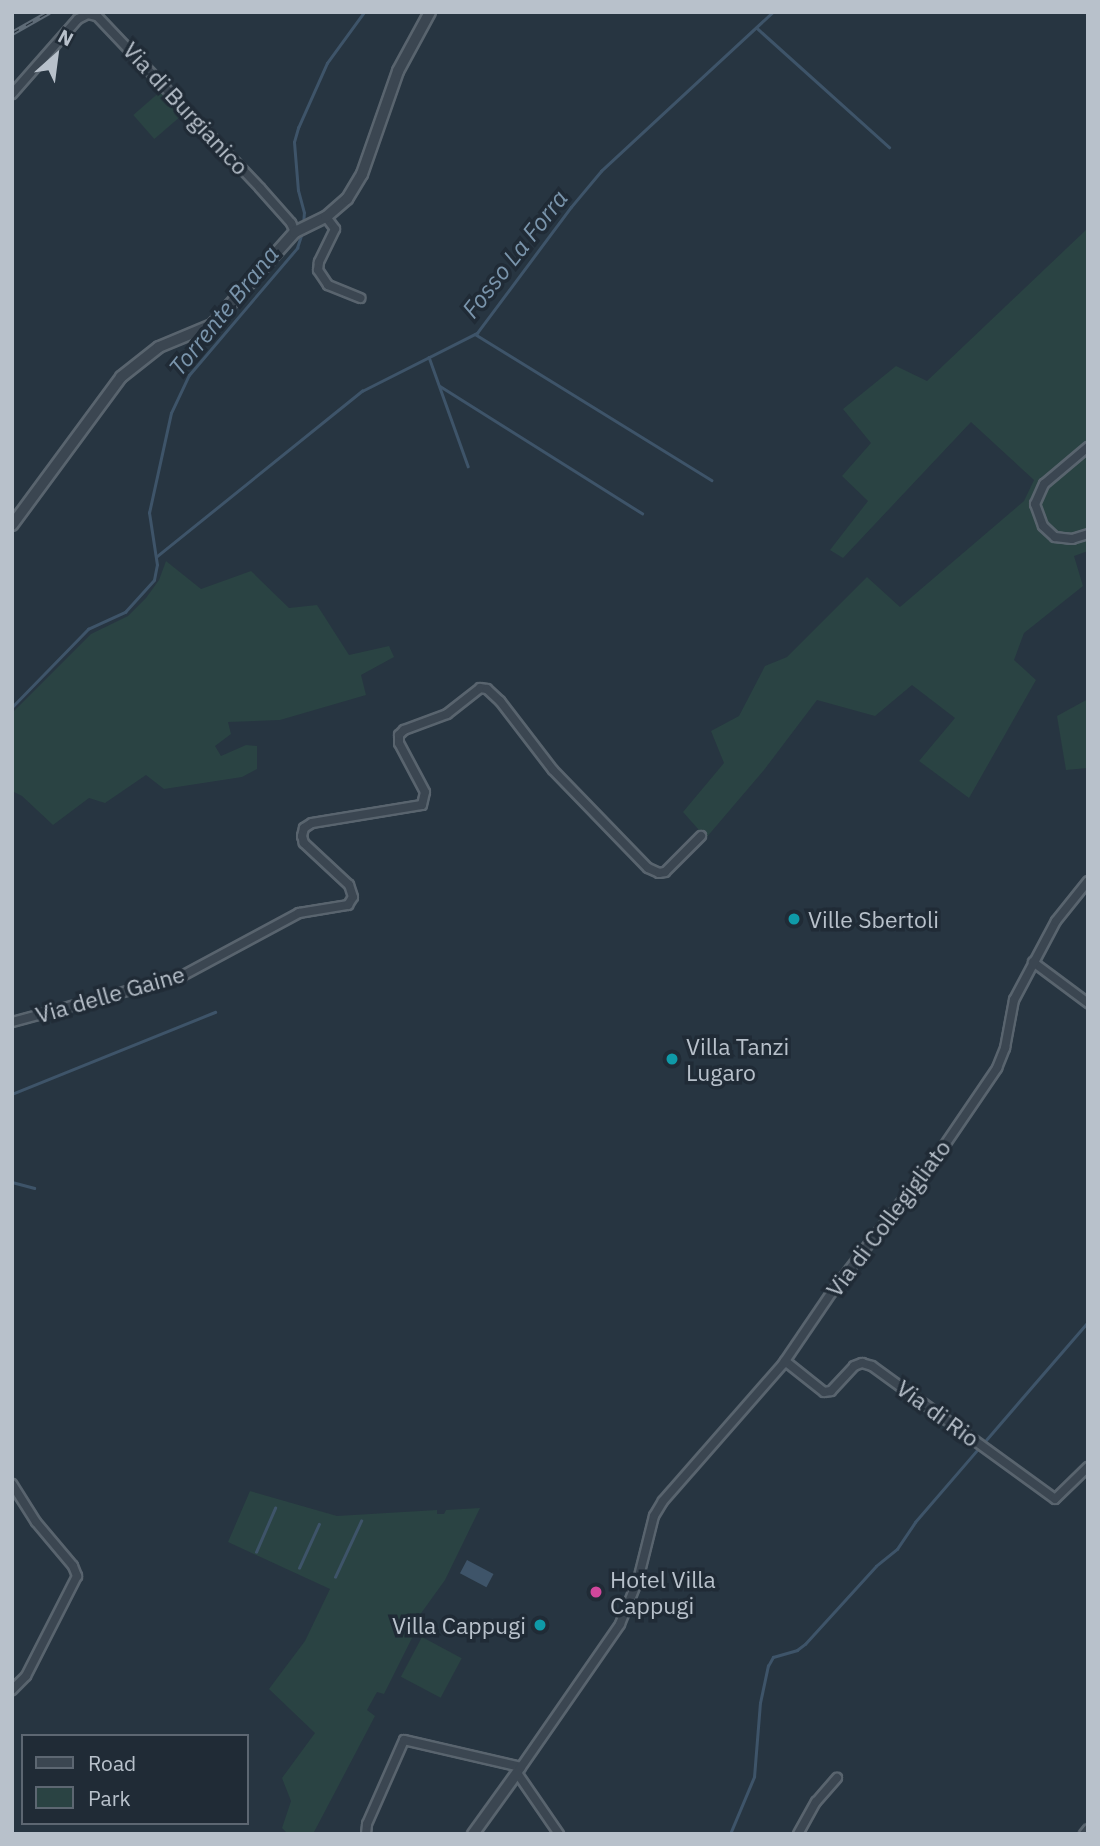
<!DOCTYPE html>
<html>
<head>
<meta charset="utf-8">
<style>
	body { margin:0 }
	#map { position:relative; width:1100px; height:1846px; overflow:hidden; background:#273541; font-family:"IBM Plex Sans",sans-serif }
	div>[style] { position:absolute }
	.green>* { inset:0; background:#2a4343; transform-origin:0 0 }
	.water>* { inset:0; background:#3e5469; transform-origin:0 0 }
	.stream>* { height:2.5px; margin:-1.25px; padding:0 1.25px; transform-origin:1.25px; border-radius:1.25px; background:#3e5469 }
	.roads { filter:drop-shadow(2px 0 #59646e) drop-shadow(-2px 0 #59646e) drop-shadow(0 2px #59646e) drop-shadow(0 -2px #59646e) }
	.minor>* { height:8px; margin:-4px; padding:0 4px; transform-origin:4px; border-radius:4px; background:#3b4651 }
	.tertiary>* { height:10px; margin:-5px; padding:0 5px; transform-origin:5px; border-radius:5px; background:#3b4651 }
	.rail>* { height:5px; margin-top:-2.5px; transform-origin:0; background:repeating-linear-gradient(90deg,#202b36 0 8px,#5e6b77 0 16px); box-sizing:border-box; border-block:2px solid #5e6b77 }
	.dots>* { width:19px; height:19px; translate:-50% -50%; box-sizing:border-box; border:4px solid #202b36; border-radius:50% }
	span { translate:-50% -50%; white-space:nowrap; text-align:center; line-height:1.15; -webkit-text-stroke:7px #202b36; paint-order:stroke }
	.street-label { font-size:23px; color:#b8c1cb }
	.poi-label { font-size:23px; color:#b8c1cb }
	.left { translate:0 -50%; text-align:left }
	.right { translate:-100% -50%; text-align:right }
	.water-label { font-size:24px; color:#7a95ac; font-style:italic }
	.frame { position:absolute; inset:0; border:14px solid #b8c1cb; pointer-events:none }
	.legend { position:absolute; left:21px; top:1734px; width:228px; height:91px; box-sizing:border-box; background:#202b36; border:2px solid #5d6772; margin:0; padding:9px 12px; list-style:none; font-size:21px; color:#b8c1cb }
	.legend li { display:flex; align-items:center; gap:14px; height:35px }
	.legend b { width:35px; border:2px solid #5d6772 }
	.north { position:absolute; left:21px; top:21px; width:70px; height:70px; -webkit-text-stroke:5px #202b36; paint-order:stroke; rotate:28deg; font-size:19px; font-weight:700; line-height:28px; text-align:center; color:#b8c1cb }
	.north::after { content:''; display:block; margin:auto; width:24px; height:32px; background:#b8c1cb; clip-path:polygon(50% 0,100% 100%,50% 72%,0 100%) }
</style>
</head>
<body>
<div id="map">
	<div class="green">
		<div style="left:162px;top:90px;width:32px;height:38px;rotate:49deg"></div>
		<div style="clip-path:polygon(1088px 228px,1088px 551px,1074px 556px,1083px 586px,1024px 633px,1014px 660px,1036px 680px,969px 798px,919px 761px,955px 718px,912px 685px,875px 716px,817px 700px,764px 770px,706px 838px,683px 812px,724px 763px,711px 731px,739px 716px,765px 666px,787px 657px,867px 577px,900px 607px,1024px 501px,1034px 480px,971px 422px,843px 558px,830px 550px,868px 501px,842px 476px,871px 443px,843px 409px,896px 366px,927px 381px)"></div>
		<div style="clip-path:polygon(166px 561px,201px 589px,251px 571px,289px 608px,317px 605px,349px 655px,389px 646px,394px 657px,361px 675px,366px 695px,280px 720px,228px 722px,231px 734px,215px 746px,221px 756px,246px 745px,257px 746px,257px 769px,242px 777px,164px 789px,146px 775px,105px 803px,89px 798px,53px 825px,22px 796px,12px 791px,12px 713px,91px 634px,128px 616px,146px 598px,159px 580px)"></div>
		<div style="clip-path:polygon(1088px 699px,1088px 768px,1066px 770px,1057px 716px)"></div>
		<div style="clip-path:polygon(250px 1491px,337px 1516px,437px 1510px,437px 1514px,444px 1514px,446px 1510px,480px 1508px,445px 1580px,409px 1630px,413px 1636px,384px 1694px,377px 1692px,367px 1710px,375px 1716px,313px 1834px,288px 1834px,282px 1828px,291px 1801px,282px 1778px,315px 1733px,269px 1689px,305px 1641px,330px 1589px,228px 1542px)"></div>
		<div style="left:422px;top:1637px;width:45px;height:45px;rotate:28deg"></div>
	</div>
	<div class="water">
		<div style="left:467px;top:1560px;width:30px;height:15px;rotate:28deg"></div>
	</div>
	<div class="stream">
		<div style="left:757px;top:28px;width:178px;rotate:42deg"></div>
		<div style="left:303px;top:226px;width:13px;rotate:-86deg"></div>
		<div style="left:304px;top:213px;width:23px;rotate:-105deg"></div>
		<div style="left:298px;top:191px;width:49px;rotate:-94.7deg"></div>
		<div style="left:294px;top:142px;width:15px;rotate:-74deg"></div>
		<div style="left:298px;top:128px;width:71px;rotate:-66deg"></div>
		<div style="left:327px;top:63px;width:63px;rotate:-54deg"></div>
		<div style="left:475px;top:334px;width:278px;rotate:31.7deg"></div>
		<div style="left:429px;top:357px;width:116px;rotate:70.3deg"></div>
		<div style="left:440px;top:386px;width:239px;rotate:32.2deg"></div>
		<div style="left:156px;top:557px;width:265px;rotate:-38.9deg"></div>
		<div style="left:362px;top:391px;width:129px;rotate:-26.8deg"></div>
		<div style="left:477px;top:333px;width:157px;rotate:-53.3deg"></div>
		<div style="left:571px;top:207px;width:47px;rotate:-50.2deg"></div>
		<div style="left:601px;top:171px;width:234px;rotate:-42.8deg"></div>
		<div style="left:12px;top:707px;width:109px;rotate:-45.7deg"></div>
		<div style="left:88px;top:629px;width:41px;rotate:-24.7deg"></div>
		<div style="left:125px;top:612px;width:43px;rotate:-47.8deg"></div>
		<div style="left:154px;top:580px;width:15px;rotate:-79deg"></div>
		<div style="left:157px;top:565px;width:53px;rotate:-98.7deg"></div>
		<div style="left:149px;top:513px;width:102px;rotate:-77.6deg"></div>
		<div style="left:171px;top:413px;width:42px;rotate:-64.7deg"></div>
		<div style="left:189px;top:375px;width:167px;rotate:-49.6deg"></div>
		<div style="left:297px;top:248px;width:16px;rotate:-72deg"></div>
		<div style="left:12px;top:1094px;width:219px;rotate:-22deg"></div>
		<div style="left:12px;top:1182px;width:23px;rotate:15deg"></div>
		<div style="left:986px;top:1440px;width:156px;rotate:-49.2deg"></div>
		<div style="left:256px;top:1552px;width:48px;rotate:-66.6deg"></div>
		<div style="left:299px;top:1568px;width:48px;rotate:-65.6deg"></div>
		<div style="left:335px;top:1577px;width:62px;rotate:-65.1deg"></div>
		<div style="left:730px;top:1834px;width:62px;rotate:-67.2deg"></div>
		<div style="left:754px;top:1777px;width:74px;rotate:-85.4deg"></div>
		<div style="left:760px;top:1703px;width:38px;rotate:-78deg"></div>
		<div style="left:768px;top:1666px;width:10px;rotate:-61deg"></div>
		<div style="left:773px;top:1657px;width:25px;rotate:-16deg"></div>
		<div style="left:797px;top:1650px;width:10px;rotate:-37deg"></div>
		<div style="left:805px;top:1644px;width:105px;rotate:-47.7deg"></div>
		<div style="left:876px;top:1566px;width:27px;rotate:-39deg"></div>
		<div style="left:897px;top:1549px;width:32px;rotate:-56deg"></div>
		<div style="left:915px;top:1522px;width:96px;rotate:-49.2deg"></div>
	</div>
	<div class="roads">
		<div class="minor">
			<div style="left:12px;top:94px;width:100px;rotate:-48.7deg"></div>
			<div style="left:78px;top:19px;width:11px;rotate:-27deg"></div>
			<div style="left:88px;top:14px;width:9px;rotate:13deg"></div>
			<div style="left:97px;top:16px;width:237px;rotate:46.5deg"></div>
			<div style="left:260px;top:188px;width:47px;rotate:48.5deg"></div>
			<div style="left:291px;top:223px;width:10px;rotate:66deg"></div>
			<div style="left:326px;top:217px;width:15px;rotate:53deg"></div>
			<div style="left:335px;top:229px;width:37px;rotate:116deg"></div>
			<div style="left:319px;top:262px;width:8px;rotate:97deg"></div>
			<div style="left:318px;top:270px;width:18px;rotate:56deg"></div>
			<div style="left:328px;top:285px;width:35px;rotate:22deg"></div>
			<div style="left:1088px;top:447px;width:57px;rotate:139.9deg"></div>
			<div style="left:1044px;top:484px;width:22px;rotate:114deg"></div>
			<div style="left:1035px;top:504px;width:23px;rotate:70deg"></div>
			<div style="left:1043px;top:526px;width:16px;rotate:43deg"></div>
			<div style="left:1055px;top:537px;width:17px;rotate:7deg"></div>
			<div style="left:1072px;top:539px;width:17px;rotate:-17deg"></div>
			<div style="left:1033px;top:962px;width:69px;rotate:36.7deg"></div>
			<div style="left:12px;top:1022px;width:176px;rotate:-15.1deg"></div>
			<div style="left:182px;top:976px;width:133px;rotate:-28.3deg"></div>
			<div style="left:299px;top:913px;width:50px;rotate:-9.3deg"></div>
			<div style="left:348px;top:905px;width:9px;rotate:-58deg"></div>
			<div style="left:353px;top:897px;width:13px;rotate:-108deg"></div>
			<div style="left:349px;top:885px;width:62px;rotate:-137deg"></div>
			<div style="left:304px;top:843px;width:7px;rotate:-106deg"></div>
			<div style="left:302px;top:836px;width:8px;rotate:-76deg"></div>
			<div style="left:304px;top:828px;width:9px;rotate:-32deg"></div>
			<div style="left:312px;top:823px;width:111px;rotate:-9.3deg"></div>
			<div style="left:422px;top:805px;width:13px;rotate:-77deg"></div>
			<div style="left:425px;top:792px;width:55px;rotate:-118deg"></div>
			<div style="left:399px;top:743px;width:8px;rotate:-90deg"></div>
			<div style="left:399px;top:735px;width:7px;rotate:-45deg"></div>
			<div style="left:404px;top:730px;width:46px;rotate:-20.4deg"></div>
			<div style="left:447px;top:714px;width:42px;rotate:-38.2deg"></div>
			<div style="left:480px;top:688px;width:7px;rotate:8deg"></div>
			<div style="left:487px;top:689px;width:18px;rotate:43deg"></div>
			<div style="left:500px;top:701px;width:87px;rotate:52.5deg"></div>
			<div style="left:553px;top:770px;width:136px;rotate:45.9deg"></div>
			<div style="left:648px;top:868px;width:12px;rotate:24deg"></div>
			<div style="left:659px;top:873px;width:6px;rotate:-9deg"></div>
			<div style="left:665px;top:872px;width:51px;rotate:-45deg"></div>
			<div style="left:785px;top:1361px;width:50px;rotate:38.5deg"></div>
			<div style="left:824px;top:1392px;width:7px;rotate:-8deg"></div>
			<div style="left:831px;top:1391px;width:34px;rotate:-47deg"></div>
			<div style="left:854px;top:1366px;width:9px;rotate:-21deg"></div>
			<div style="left:862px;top:1363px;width:10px;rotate:17deg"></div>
			<div style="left:872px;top:1366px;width:226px;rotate:36deg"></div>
			<div style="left:1055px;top:1499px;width:46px;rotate:-44.1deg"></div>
			<div style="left:12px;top:1484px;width:45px;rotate:57.7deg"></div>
			<div style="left:36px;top:1522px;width:57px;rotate:49.9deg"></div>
			<div style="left:73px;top:1566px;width:11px;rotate:68deg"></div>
			<div style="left:77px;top:1576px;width:112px;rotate:117deg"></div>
			<div style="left:26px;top:1676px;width:20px;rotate:135deg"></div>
			<div style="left:366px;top:1834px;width:10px;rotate:-84deg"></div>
			<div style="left:367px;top:1824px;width:92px;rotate:-66.2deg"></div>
			<div style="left:404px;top:1740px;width:120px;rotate:13deg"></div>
			<div style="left:559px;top:1834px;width:74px;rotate:-124.5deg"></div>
			<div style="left:517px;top:1773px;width:181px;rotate:-55.3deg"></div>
			<div style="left:620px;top:1624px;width:48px;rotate:-67.8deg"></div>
			<div style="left:638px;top:1580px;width:66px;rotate:-76deg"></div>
			<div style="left:654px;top:1516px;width:17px;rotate:-59deg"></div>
			<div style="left:663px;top:1501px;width:182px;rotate:-48.8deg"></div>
			<div style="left:783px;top:1364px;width:87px;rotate:-55.8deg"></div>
			<div style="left:832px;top:1292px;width:177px;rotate:-52.4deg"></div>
			<div style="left:940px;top:1152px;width:102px;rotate:-55.8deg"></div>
			<div style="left:997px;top:1068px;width:22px;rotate:-68deg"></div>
			<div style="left:1005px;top:1048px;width:49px;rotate:-79.4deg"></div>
			<div style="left:1014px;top:1000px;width:89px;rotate:-62deg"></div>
			<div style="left:1056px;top:921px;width:51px;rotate:-51.3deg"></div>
			<div style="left:798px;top:1834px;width:37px;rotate:-61deg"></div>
			<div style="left:816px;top:1802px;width:32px;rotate:-49deg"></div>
			<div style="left:1084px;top:1834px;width:6px;rotate:-51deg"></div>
		</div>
		<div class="tertiary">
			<div style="left:12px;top:525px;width:184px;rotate:-53.6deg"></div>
			<div style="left:121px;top:377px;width:48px;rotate:-38.3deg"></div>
			<div style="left:159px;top:347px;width:57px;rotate:-22.5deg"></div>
			<div style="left:212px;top:325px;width:125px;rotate:-48.3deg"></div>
			<div style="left:295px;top:232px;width:34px;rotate:-26deg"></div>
			<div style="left:326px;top:217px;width:28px;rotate:-41deg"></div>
			<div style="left:347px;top:199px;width:29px;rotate:-59deg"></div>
			<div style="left:362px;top:174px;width:109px;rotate:-70.7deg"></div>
			<div style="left:398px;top:71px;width:67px;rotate:-61.5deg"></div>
			<div style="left:473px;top:1834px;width:75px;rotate:-54.2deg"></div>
		</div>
	</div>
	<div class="rail">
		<div style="left:12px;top:33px;width:43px;rotate:-29.6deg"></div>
	</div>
	<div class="dots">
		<div style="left:794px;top:919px;background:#0f9aa8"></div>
		<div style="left:672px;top:1059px;background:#0f9aa8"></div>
		<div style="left:596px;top:1592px;background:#d1479c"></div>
		<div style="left:540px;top:1625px;background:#0f9aa8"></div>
	</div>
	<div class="street-label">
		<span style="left:186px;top:108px;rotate:47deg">Via di Burgianico</span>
		<span style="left:110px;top:994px;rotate:-16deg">Via delle Gaine</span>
		<span style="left:888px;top:1218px;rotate:-53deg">Via di Collegigliato</span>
		<span style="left:938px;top:1413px;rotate:36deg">Via di Rio</span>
	</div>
	<div class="poi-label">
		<span class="left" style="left:808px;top:919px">Ville Sbertoli</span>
		<span class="left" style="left:686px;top:1059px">Villa Tanzi<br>Lugaro</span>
		<span class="left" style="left:610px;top:1592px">Hotel Villa<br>Cappugi</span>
		<span class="right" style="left:526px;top:1625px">Villa Cappugi</span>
	</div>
	<div class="water-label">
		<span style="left:515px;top:254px;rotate:-52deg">Fosso La Forra</span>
		<span style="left:224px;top:311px;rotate:-51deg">Torrente Brana</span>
	</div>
	<div class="frame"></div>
	<ul class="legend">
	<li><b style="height:9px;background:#3b4651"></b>Road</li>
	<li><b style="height:19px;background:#2a4343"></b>Park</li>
	</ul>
	<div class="north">N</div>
</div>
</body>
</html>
